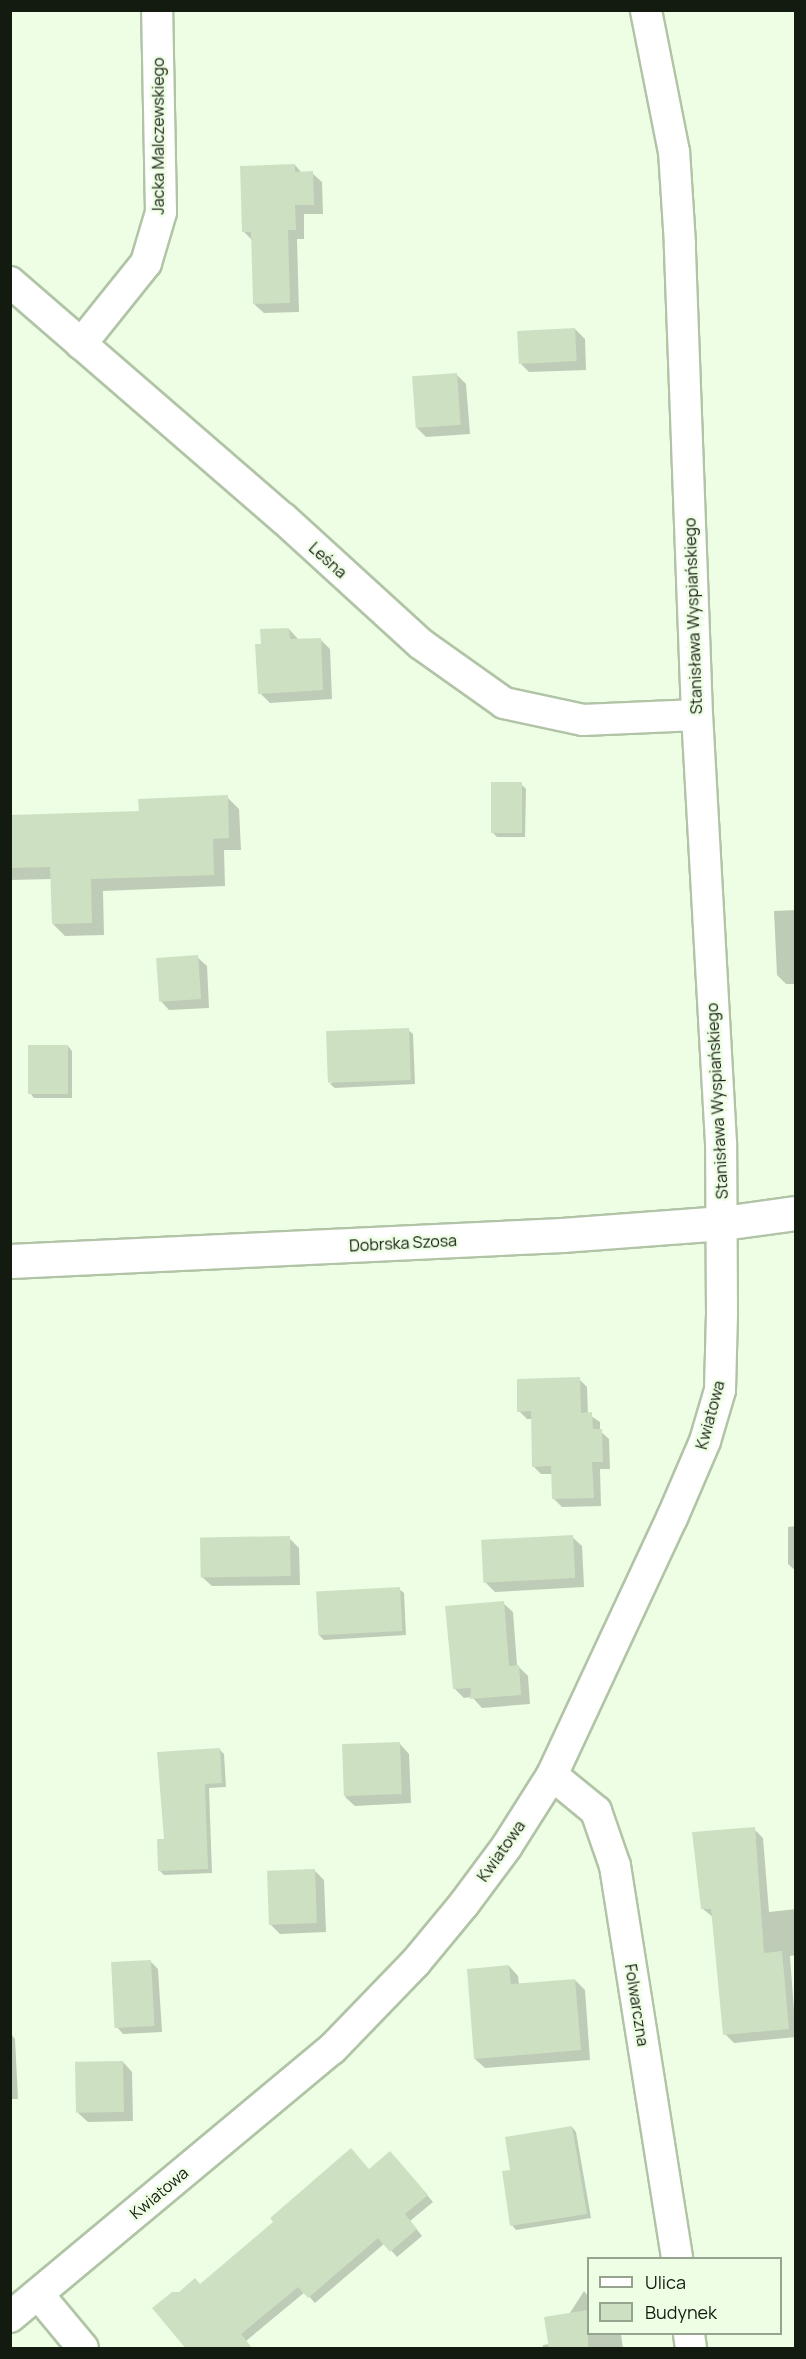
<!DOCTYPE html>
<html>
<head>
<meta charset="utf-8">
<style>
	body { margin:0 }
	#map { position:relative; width:806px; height:2359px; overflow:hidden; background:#eefee5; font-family:Manrope,sans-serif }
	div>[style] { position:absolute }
	.shadow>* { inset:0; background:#0003 }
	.building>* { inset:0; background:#cde1c2; transform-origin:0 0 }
	.roads { filter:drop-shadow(2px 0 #b1c4a6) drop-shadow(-2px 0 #b1c4a6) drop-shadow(0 2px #b1c4a6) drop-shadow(0 -2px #b1c4a6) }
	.minor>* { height:30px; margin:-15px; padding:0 15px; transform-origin:15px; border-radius:15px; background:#fff }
	.primary>* { height:33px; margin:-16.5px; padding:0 16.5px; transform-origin:16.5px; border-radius:16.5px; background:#fff }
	span { translate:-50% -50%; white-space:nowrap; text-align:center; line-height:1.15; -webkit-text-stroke:5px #eefee5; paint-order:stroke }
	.street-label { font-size:16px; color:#131a0f }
	.frame { position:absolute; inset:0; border:12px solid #131a0f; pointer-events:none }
	.legend { position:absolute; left:587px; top:2257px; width:195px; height:78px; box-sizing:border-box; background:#eefee5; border:2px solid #96a38f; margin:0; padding:8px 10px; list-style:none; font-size:18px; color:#131a0f }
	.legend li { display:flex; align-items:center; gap:12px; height:30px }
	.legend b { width:30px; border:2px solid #96a38f }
</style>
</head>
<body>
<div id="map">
	<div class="shadow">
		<div style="clip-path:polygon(295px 165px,302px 173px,312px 173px,322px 182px,323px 214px,304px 214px,304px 239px,297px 239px,299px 312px,264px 313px,254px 304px,253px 241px,243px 231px)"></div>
		<div style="clip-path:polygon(794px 289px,796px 289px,796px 328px)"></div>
		<div style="clip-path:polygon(575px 329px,585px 339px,586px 370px,529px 372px,520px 363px)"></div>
		<div style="clip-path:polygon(457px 375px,466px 384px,470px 434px,426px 437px,416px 427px)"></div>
		<div style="clip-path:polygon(289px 629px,298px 639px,320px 639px,330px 649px,332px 699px,270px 703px,260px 693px,263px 645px)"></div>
		<div style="clip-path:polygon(521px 784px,526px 789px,525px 837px,497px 837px,492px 832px)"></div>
		<div style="clip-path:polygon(227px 797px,239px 809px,241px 850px,224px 850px,225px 886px,103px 891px,104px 935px,65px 936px,53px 924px,52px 879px,10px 880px,10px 816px,140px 813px)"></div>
		<div style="clip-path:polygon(796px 910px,796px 984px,786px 984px,777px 975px,774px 911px)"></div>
		<div style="clip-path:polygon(197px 957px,207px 966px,209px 1008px,169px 1010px,160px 1000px)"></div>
		<div style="clip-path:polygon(408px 1030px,413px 1034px,415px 1084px,335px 1088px,330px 1084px)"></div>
		<div style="clip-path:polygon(68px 1046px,72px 1051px,72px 1098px,34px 1098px,30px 1093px)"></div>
		<div style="clip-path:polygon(579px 1379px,587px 1387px,588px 1414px,600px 1422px,600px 1431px,609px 1439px,610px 1469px,600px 1469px,601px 1506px,562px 1507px,554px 1499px,553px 1474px,541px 1474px,533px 1466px,533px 1419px,527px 1419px,519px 1411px)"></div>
		<div style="clip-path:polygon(796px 1526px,796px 1571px,788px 1564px,788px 1527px)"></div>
		<div style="clip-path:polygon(572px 1537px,582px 1546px,584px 1587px,495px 1592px,485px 1582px)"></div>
		<div style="clip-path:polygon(289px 1538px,299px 1548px,300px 1585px,212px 1586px,202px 1577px)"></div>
		<div style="clip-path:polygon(399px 1589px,404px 1593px,406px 1635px,324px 1640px,319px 1635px)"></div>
		<div style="clip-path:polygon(503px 1603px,513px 1612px,517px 1665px,528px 1676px,530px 1704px,482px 1708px,472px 1697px,464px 1698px,454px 1688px)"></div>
		<div style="clip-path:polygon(400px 1744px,409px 1754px,411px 1803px,355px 1806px,345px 1797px)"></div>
		<div style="clip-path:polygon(220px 1750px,224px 1754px,226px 1787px,209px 1788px,212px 1873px,164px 1875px,159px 1870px,166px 1840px)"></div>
		<div style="clip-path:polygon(754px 1829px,763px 1838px,769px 1912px,796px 1909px,796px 1955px,790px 1956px,796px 2037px,734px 2043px,725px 2034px,714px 1918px,703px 1909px)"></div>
		<div style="clip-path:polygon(314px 1870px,324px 1880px,326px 1932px,280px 1934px,270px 1924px)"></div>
		<div style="clip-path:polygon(151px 1962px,158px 1969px,162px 2032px,123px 2034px,116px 2026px)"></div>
		<div style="clip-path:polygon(509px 1966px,518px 1976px,519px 1985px,575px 1980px,585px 1990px,590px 2060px,485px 2068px,475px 2059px)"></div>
		<div style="clip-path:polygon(11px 2034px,15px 2039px,18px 2099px,10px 2099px)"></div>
		<div style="clip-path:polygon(123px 2062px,132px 2072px,133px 2121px,88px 2122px,78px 2113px)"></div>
		<div style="clip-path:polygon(572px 2127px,576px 2132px,591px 2218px,516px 2230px,512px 2225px,512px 2171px)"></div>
		<div style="clip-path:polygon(396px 2159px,433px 2202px,410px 2221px,422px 2236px,397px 2257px,385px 2243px,315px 2303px,305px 2292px,246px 2341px,180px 2294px,201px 2286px,369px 2171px)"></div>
		<div style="clip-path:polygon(584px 2291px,588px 2296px,588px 2334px,621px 2334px,623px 2348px,543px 2348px,543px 2345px,550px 2344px)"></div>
	</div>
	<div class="building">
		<div style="clip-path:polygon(295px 164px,295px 172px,313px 171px,314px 205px,295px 205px,296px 230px,288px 230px,290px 303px,253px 304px,251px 232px,242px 232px,240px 166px)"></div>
		<div style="left:575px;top:328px;width:33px;height:58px;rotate:87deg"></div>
		<div style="left:457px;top:373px;width:52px;height:45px;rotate:86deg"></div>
		<div style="clip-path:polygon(289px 628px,290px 639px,321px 638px,323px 690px,258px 694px,255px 644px,261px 644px,260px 629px)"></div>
		<div style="left:491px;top:782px;width:31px;height:51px"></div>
		<div style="clip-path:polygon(228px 795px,229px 838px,213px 839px,214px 875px,91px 879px,92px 923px,52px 924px,50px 867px,10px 868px,10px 815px,139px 811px,138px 799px)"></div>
		<div style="left:198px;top:955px;width:44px;height:42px;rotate:86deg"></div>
		<div style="left:409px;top:1028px;width:52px;height:83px;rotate:88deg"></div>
		<div style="left:28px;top:1045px;width:40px;height:49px"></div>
		<div style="clip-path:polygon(580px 1377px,581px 1413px,592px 1412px,593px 1429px,602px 1429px,603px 1462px,592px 1462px,594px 1498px,552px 1499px,551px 1466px,532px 1467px,531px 1411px,517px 1412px,517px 1379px)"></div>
		<div style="left:573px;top:1535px;width:43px;height:92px;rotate:87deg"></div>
		<div style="left:290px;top:1536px;width:40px;height:90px;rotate:89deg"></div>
		<div style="left:400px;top:1587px;width:44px;height:84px;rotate:87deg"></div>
		<div style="clip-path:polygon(504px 1601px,509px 1666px,519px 1665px,521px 1695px,470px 1699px,471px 1688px,453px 1689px,445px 1606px)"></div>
		<div style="left:400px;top:1742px;width:52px;height:58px;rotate:88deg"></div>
		<div style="clip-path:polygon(220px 1748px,222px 1783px,205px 1784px,208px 1869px,158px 1871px,157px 1839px,164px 1839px,157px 1752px)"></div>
		<div style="clip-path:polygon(755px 1827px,764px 1953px,782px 1951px,789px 2029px,723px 2035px,711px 1909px,701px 1909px,692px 1832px)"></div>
		<div style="left:315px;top:1869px;width:54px;height:48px;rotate:88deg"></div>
		<div style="left:151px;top:1960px;width:66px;height:40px;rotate:87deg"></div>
		<div style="clip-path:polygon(509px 1965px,511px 1984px,575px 1979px,581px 2050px,474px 2059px,467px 1969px)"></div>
		<div style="left:123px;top:2061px;width:51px;height:48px;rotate:89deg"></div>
		<div style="clip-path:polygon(572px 2126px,587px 2214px,510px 2226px,502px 2171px,510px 2170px,505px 2137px)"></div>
		<div style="clip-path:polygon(351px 2148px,369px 2169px,390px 2151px,428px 2195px,405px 2214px,417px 2229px,390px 2252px,378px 2238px,308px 2298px,298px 2287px,241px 2334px,253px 2349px,186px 2349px,152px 2308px,172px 2292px,179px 2292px,195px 2278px,200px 2284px,273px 2222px,270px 2218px)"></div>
		<div style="clip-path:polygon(588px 2310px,588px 2349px,549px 2349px,544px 2317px)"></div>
	</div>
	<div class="roads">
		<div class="minor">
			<div style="left:10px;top:282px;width:362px;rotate:40.9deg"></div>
			<div style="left:284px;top:519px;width:185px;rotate:42.4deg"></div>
			<div style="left:421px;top:644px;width:102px;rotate:35.4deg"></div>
			<div style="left:504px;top:703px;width:81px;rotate:12.1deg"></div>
			<div style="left:583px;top:720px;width:114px;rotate:-2.5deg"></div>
			<div style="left:81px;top:344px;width:104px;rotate:-51.3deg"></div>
			<div style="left:146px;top:263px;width:53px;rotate:-73.6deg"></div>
			<div style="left:161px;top:212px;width:202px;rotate:-91.1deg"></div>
			<div style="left:552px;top:1775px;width:57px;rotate:39.3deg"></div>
			<div style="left:596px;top:1811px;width:58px;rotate:70.9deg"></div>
			<div style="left:615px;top:1866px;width:397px;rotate:81deg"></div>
			<div style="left:38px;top:2294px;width:70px;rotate:50.2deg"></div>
			<div style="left:10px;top:2317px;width:419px;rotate:-39.8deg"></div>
			<div style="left:332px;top:2049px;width:121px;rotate:-46deg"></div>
			<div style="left:416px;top:1962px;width:75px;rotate:-50.4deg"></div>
			<div style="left:464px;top:1904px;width:72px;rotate:-53.4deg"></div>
			<div style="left:507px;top:1846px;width:84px;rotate:-57.6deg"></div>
			<div style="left:552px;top:1775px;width:284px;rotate:-65deg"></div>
			<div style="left:672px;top:1518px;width:84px;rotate:-66.8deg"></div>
			<div style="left:705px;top:1441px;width:53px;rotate:-73.6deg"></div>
			<div style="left:720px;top:1390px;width:76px;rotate:-88.5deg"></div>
			<div style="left:722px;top:1314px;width:171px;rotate:-90.3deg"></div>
			<div style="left:721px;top:1143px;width:429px;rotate:-93.2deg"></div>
			<div style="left:697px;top:715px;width:471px;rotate:-92.1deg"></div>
			<div style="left:680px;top:244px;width:92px;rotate:-93.7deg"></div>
			<div style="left:674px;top:152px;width:145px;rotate:-101.2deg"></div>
			<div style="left:689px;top:2334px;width:14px;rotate:82deg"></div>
		</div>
		<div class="primary">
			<div style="left:10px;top:1261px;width:553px;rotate:-2.7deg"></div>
			<div style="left:562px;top:1235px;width:161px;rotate:-4.3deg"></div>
			<div style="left:723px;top:1223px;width:74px;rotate:-7.8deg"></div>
		</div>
	</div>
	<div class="street-label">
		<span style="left:158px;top:136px;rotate:-90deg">Jacka Malczewskiego</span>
		<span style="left:328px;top:560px;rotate:42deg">Leśna</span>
		<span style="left:693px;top:616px;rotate:-92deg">Stanisława Wyspiańskiego</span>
		<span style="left:717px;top:1101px;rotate:-93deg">Stanisława Wyspiańskiego</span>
		<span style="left:403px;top:1243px;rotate:-3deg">Dobrska Szosa</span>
		<span style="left:710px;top:1415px;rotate:-75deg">Kwiatowa</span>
		<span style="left:501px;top:1851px;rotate:-55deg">Kwiatowa</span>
		<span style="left:637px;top:2005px;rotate:81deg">Folwarczna</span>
		<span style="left:159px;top:2193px;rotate:-40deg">Kwiatowa</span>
	</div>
	<div class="frame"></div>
	<ul class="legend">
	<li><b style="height:8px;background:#fff"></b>Ulica</li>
	<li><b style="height:16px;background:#cde1c2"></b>Budynek</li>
	</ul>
</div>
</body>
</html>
